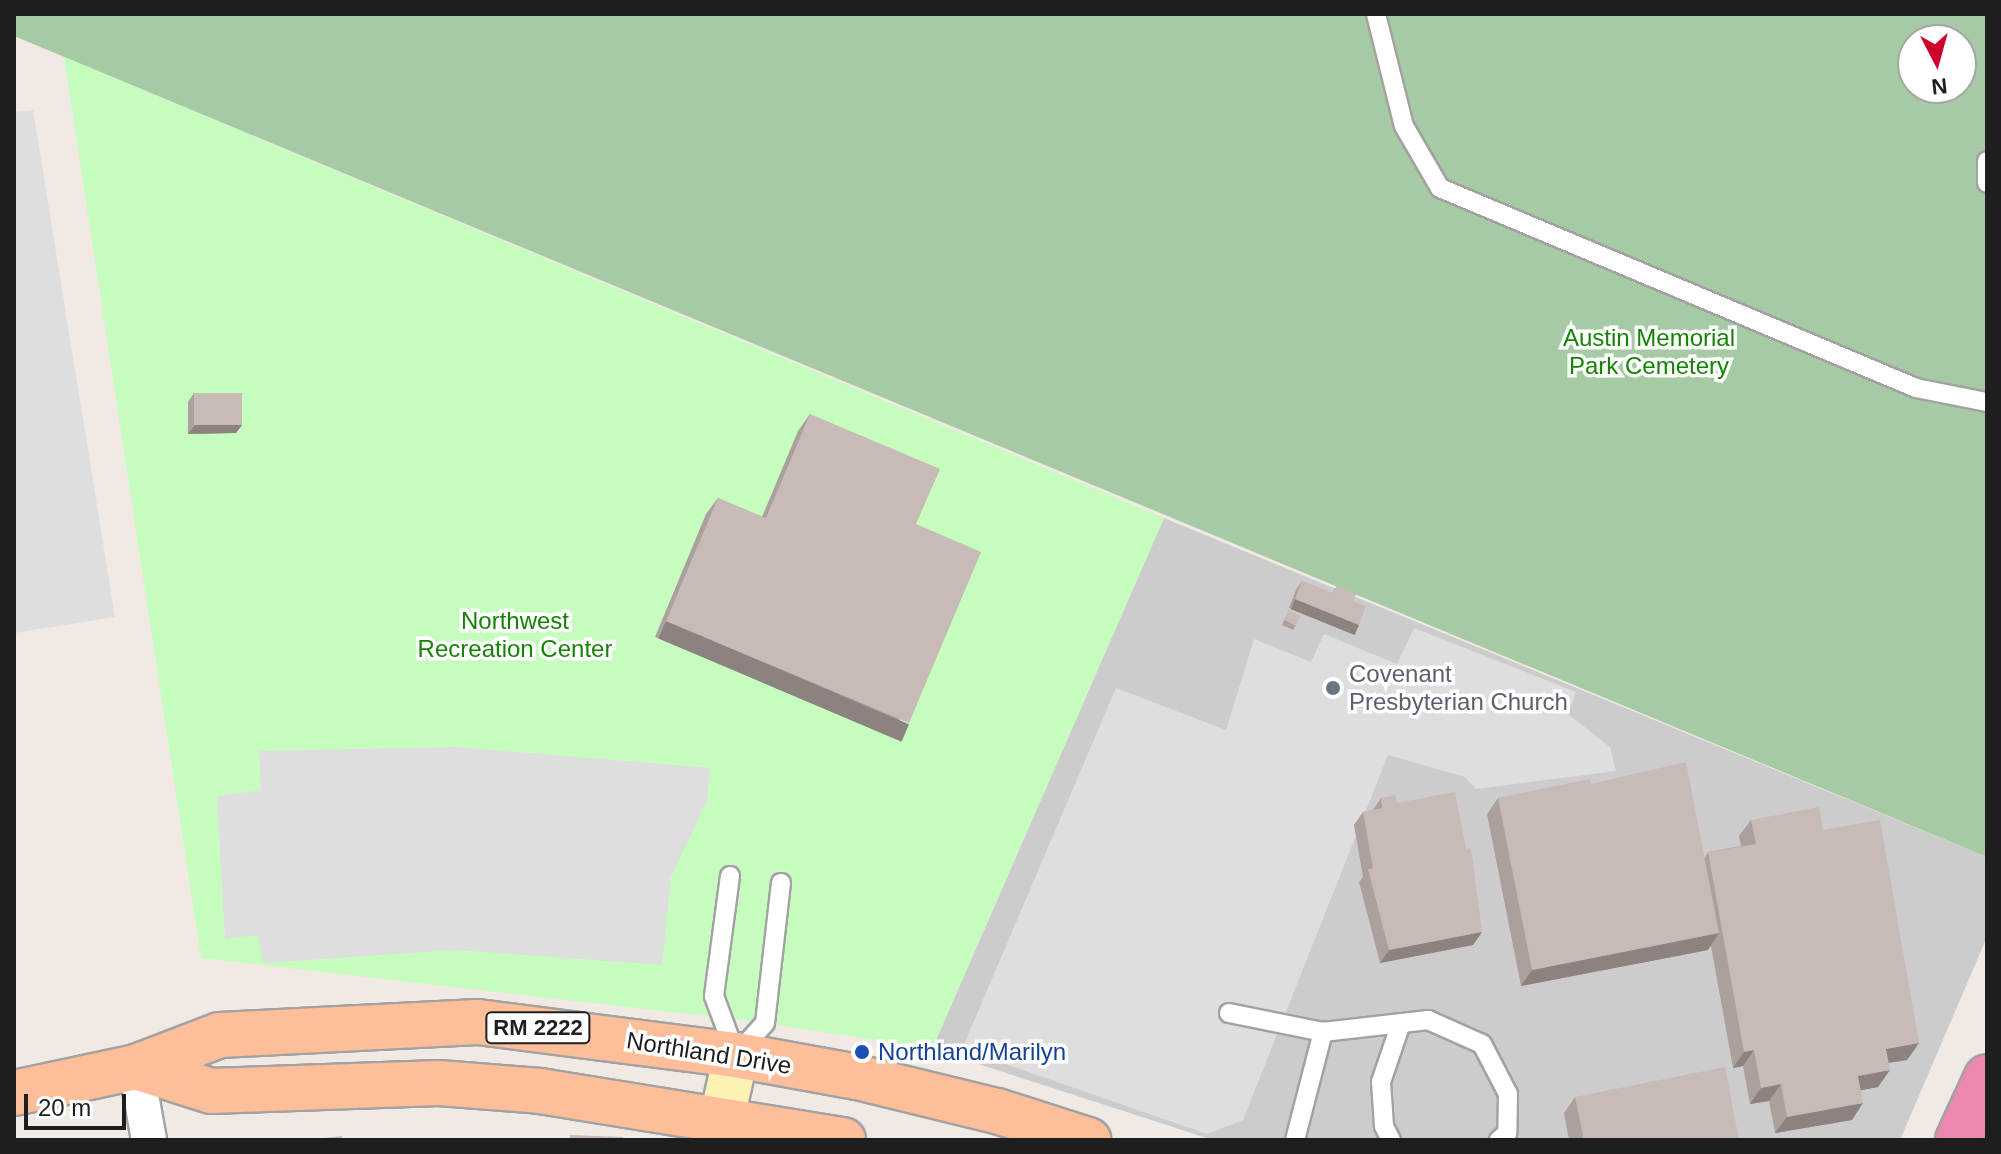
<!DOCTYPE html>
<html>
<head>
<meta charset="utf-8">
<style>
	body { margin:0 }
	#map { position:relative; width:2001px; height:1154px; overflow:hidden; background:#f0e9e4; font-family:Arial,sans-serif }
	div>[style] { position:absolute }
	.religious>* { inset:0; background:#ccc }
	.cemetery>* { inset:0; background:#a6caa3 }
	.park>* { inset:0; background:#c6fdbe }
	.parking>* { inset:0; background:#dedede }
	.roads { filter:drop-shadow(2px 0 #a2a2a2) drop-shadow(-2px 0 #a2a2a2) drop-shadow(0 2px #a2a2a2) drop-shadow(0 -2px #a2a2a2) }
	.lane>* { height:18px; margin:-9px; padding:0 9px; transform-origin:9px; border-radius:9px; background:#fff }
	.street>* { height:34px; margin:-17px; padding:0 17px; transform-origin:17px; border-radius:17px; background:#fff }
	.secondary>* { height:44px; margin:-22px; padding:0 22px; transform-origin:22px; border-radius:22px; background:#fdf1b4 }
	.primary>* { height:44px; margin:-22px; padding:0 22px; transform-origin:22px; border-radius:22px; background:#ffbe9a }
	.highway>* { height:44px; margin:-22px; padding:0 22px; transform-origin:22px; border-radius:22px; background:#ec87af }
	.wall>* { inset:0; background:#aca09d }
	.shaded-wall>* { inset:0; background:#8c8280; transform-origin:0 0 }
	.building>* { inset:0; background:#c8bab7; transform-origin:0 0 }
	.dots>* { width:22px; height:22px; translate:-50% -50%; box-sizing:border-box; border:4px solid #fff; border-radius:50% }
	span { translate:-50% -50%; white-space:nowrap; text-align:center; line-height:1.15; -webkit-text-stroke:7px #fff; paint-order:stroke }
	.shield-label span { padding:2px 6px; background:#fff; border:2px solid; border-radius:6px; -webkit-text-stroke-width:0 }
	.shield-label { font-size:22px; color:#1e1e1e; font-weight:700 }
	.park-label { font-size:24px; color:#158405 }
	.worship-label { font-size:24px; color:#5b616d }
	.left { translate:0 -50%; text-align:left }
	.transit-label { font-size:24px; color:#164399 }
	.street-label { font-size:24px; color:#1e1e1e }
	.frame { position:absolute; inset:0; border:16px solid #1e1e1e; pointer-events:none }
	.north { position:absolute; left:1897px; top:24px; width:80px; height:80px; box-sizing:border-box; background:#fff; border:2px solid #a5a5a5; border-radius:50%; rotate:174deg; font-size:22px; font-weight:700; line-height:32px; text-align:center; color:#1e1e1e }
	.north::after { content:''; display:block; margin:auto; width:28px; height:36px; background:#cd002c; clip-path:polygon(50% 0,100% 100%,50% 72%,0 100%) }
	.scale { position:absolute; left:24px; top:1094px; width:102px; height:36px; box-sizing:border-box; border:4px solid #1e1e1e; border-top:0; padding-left:10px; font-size:24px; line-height:28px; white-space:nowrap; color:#1e1e1e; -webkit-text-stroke:6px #fff; paint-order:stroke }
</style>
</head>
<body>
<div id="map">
	<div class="religious">
		<div style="clip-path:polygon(1164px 518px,1987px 857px,1987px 937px,1900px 1140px,1213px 1140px,932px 1049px)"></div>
	</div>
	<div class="cemetery">
		<div style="clip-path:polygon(evenodd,14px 14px,1987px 14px,1987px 857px,14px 36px,14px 14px,1913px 40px,1961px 40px,1961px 88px,1913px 88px,1913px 40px)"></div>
	</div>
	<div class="park">
		<div style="clip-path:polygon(64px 57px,1164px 518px,932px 1049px,758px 1022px,201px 958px)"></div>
	</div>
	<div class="parking">
		<div style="clip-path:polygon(33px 110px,115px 617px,14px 633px,14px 112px)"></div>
		<div style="clip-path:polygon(1414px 628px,1576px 692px,1568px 714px,1610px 747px,1616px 771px,1476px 789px,1465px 777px,1388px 755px,1243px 1120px,1207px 1134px,962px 1049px,1116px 688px,1226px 730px,1254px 639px,1311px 662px,1324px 634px,1397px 664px)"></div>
		<div style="clip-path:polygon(456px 747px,710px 768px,707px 801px,671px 877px,662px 965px,455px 950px,263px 963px,258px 935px,225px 939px,217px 796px,261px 790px,259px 751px)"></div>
	</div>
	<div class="roads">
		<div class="lane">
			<div style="left:1376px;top:14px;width:115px;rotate:76deg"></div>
			<div style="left:1404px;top:126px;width:72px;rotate:59.9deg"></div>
			<div style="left:1440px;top:188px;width:516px;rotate:22.79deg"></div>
			<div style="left:1916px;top:388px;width:72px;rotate:11.2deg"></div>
			<div style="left:1987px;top:161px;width:22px;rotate:90deg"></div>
			<div style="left:730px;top:876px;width:121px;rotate:97.6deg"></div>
			<div style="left:714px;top:996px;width:63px;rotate:69.6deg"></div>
			<div style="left:736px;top:1055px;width:43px;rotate:-47.8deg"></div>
			<div style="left:765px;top:1023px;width:141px;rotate:-83.5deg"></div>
			<div style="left:1229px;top:1013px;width:96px;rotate:11.4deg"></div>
			<div style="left:1323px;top:1032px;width:106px;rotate:-6.5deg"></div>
			<div style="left:1428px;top:1020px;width:59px;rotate:24deg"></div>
			<div style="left:1482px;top:1044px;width:56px;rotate:62.5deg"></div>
			<div style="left:1508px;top:1094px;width:39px;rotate:91deg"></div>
			<div style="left:1507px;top:1133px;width:11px;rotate:139deg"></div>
			<div style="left:1295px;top:1140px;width:112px;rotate:-75.5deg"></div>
			<div style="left:1391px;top:1140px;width:16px;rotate:-117deg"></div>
			<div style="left:1384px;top:1126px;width:44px;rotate:-93.9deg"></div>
			<div style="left:1381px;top:1082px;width:62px;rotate:-71.3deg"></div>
		</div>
		<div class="street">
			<div style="left:136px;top:1067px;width:74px;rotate:79.9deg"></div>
		</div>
		<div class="secondary">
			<div style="left:717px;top:1140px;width:87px;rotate:-77.4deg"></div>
		</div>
		<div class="primary">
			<div style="left:136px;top:1067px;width:79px;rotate:17.7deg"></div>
			<div style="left:211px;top:1091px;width:228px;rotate:-2deg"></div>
			<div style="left:439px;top:1083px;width:101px;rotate:4.5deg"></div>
			<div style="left:540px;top:1091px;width:307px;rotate:9.2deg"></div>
			<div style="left:14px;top:1093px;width:125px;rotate:-12deg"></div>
			<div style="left:136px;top:1067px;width:90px;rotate:-20.9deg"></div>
			<div style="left:220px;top:1035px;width:258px;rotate:-2.9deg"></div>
			<div style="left:478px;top:1022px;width:260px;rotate:7.3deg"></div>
			<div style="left:736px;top:1055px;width:123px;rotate:10.3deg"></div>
			<div style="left:857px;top:1077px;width:144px;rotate:13.7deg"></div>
			<div style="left:997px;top:1111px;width:96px;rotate:17.7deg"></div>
		</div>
		<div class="highway">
			<div style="left:1958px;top:1140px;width:69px;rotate:-65.3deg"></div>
		</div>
	</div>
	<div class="wall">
		<div style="clip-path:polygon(194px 393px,242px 425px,236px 433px,188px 434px,188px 402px)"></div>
		<div style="clip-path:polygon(810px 414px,916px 524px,898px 739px,655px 637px,706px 514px,718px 498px,762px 517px,798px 431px)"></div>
		<div style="clip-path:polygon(1302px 581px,1332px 593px,1337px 586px,1353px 601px,1352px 634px,1289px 608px,1296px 590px)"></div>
		<div style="clip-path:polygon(1289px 610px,1296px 625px,1293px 630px,1282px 625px)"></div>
		<div style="clip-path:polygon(1591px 784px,1705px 858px,1708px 852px,1741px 846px,1739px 836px,1751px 820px,1823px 830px,1919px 1043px,1907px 1060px,1888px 1063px,1878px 1087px,1861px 1090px,1852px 1120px,1775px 1133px,1769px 1101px,1750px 1104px,1743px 1066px,1733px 1068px,1711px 946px,1708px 950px,1521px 986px,1487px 814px,1498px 798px)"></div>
		<div style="clip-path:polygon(1381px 798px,1397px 803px,1482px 932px,1473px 945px,1380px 963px,1359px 882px,1363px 877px,1354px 825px,1363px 812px,1373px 810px)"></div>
		<div style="clip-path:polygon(1575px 1097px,1739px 1140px,1569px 1140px,1564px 1113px)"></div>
	</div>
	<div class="shaded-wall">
		<div style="clip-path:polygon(195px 425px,242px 425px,236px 433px,188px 434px)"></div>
		<div style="left:1295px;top:599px;width:69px;height:11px;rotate:22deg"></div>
		<div style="left:666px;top:621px;width:264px;height:19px;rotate:23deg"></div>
		<div style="clip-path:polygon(1482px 932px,1473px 945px,1380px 963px,1389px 950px)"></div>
		<div style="clip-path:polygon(1719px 933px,1708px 950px,1521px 986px,1532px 970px)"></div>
		<div style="clip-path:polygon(1919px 1043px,1907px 1060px,1874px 1065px,1886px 1049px)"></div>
		<div style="clip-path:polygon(1754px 1050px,1743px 1066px,1733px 1068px,1744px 1052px)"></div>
		<div style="clip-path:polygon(1890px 1070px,1878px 1087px,1847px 1093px,1858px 1076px)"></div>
		<div style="clip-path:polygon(1781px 1084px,1769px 1101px,1750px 1104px,1761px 1088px)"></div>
		<div style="clip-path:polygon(1863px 1103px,1852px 1120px,1775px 1133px,1787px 1117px)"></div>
	</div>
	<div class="building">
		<div style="left:194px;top:393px;width:48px;height:32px"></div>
		<div style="clip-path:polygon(810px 414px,940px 469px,916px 524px,981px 552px,909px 723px,666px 621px,718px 498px,766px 518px)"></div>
		<div style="clip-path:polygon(1302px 581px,1333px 593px,1337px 586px,1356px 594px,1353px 601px,1366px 606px,1359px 625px,1295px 599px)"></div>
		<div style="left:1289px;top:610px;width:13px;height:11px;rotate:27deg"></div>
		<div style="clip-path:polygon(1686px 762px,1719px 933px,1532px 970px,1498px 798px,1590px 779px,1591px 784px)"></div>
		<div style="clip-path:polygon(1455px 792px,1466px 849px,1471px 848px,1482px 932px,1389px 950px,1368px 869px,1373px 868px,1363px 812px,1382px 808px,1381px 798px,1395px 795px,1397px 803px)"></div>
		<div style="clip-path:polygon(1819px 807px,1823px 830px,1880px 820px,1919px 1043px,1886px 1049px,1890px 1070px,1858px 1076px,1863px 1103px,1787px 1117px,1781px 1084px,1761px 1088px,1754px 1050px,1744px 1052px,1708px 852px,1756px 844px,1751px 820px)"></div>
		<div style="clip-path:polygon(1725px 1067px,1739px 1140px,1584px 1140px,1575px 1097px)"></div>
		<div style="clip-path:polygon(570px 1135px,623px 1137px,623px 1140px,570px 1140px)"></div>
		<div style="clip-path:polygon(342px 1136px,342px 1140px,308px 1140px)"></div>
	</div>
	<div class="dots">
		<div style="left:1333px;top:688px;background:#6b7280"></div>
		<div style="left:862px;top:1052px;background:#1a4fb4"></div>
	</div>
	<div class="shield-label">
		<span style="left:538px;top:1028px">RM 2222</span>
	</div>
	<div class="park-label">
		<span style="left:1649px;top:352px">Austin Memorial<br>Park Cemetery</span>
		<span style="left:515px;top:635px">Northwest<br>Recreation Center</span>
	</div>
	<div class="worship-label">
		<span class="left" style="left:1349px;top:688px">Covenant<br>Presbyterian Church</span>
	</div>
	<div class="transit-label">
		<span class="left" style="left:878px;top:1052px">Northland/Marilyn</span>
	</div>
	<div class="street-label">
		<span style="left:709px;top:1053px;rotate:9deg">Northland Drive</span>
	</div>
	<div class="frame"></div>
	<div class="north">N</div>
	<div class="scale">20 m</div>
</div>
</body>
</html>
